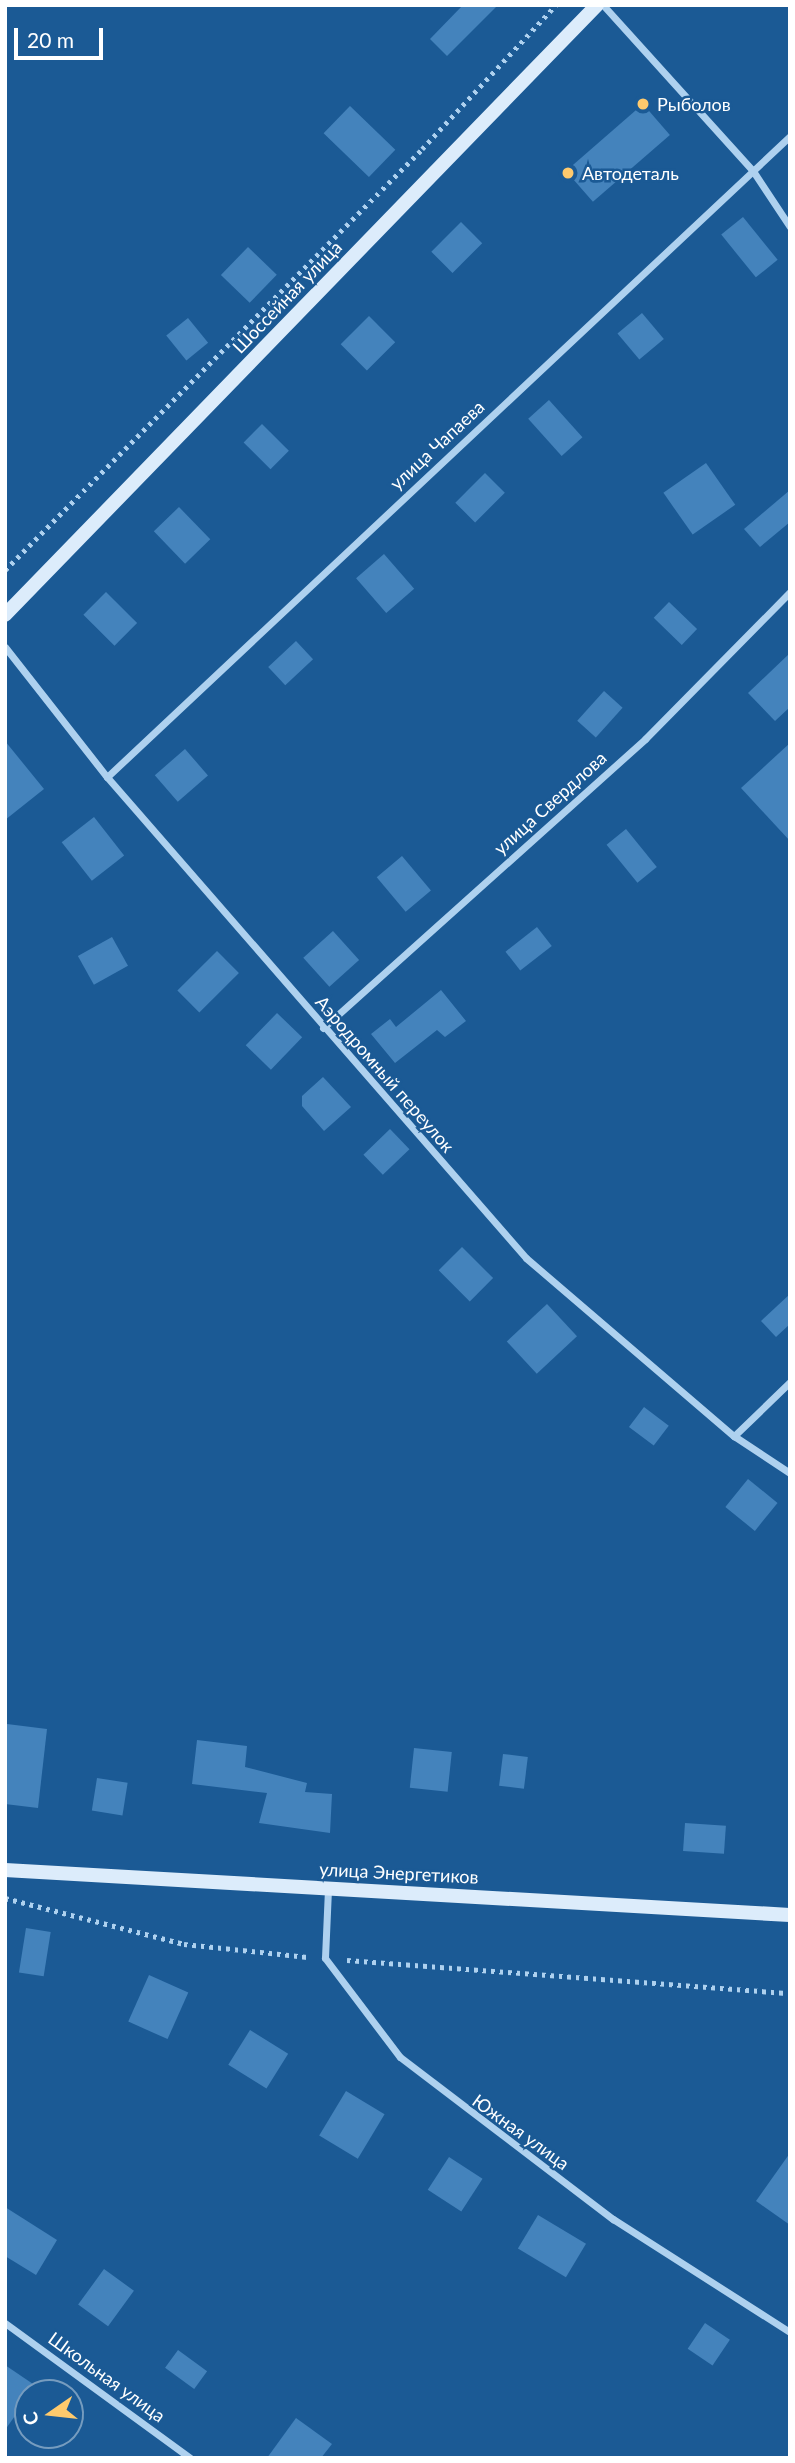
<!DOCTYPE html>
<html>
<head>
<meta charset="utf-8">
<style>
	body { margin:0 }
	#map { position:relative; width:795px; height:2463px; overflow:hidden; background:#1b5a95; font-family:Lato,sans-serif }
	div>[style] { position:absolute }
	.building>* { inset:0; background:#4483bc; transform-origin:0 0 }
	.path>* { height:4.5px; margin-top:-2.25px; transform-origin:0; background:repeating-linear-gradient(90deg,#aed1ef 0 3.5px,transparent 0 8.5px) }
	.street>* { height:7px; margin:-3.5px; padding:0 3.5px; transform-origin:3.5px; border-radius:3.5px; background:#aed1ef }
	.secondary>* { height:14px; margin:-7px; padding:0 7px; transform-origin:7px; border-radius:7px; background:#dcecfb }
	.dots>* { width:19px; height:19px; translate:-50% -50%; box-sizing:border-box; border:4px solid #1b5a95; border-radius:50% }
	span { translate:-50% -50%; white-space:nowrap; text-align:center; line-height:1.15; -webkit-text-stroke:5px #1b5a95; paint-order:stroke }
	.poi-label { font-size:18px; color:#fff }
	.left { translate:0 -50%; text-align:left }
	.street-label { font-size:18px; color:#fff }
	.frame { position:absolute; inset:0; border:7px solid #fff; pointer-events:none }
	.north { position:absolute; left:14px; top:2379px; width:70px; height:70px; box-sizing:border-box; background:#1b5a95; border:2px solid #769cbf; border-radius:50%; rotate:256deg; font-size:19px; font-weight:700; line-height:28px; text-align:center; color:#fff }
	.north::after { content:''; display:block; margin:auto; width:24px; height:32px; background:#ffca6d; clip-path:polygon(50% 0,100% 100%,50% 72%,0 100%) }
	.scale { position:absolute; left:14px; top:28px; width:89px; height:32px; box-sizing:border-box; border:4px solid #fff; border-top:0; padding-left:9px; font-size:21px; line-height:24px; white-space:nowrap; color:#fff; -webkit-text-stroke:5px #1b5a95; paint-order:stroke }
</style>
</head>
<body>
<div id="map">
	<div class="building">
		<div style="clip-path:polygon(463px 5px,498px 5px,447px 56px,430px 39px)"></div>
		<div style="left:643px;top:104px;width:41px;height:102px;rotate:49deg"></div>
		<div style="left:350px;top:106px;width:63px;height:38px;rotate:44deg"></div>
		<div style="left:743px;top:217px;width:55px;height:28px;rotate:51deg"></div>
		<div style="left:461px;top:222px;width:30px;height:42px;rotate:45deg"></div>
		<div style="left:248px;top:247px;width:40px;height:39px;rotate:44deg"></div>
		<div style="left:642px;top:313px;width:34px;height:32px;rotate:50deg"></div>
		<div style="left:369px;top:316px;width:37px;height:40px;rotate:45deg"></div>
		<div style="left:188px;top:318px;width:32px;height:28px;rotate:51deg"></div>
		<div style="left:549px;top:400px;width:50px;height:28px;rotate:48deg"></div>
		<div style="left:262px;top:424px;width:38px;height:26px;rotate:45deg"></div>
		<div style="left:706px;top:463px;width:51px;height:52px;rotate:55deg"></div>
		<div style="left:485px;top:473px;width:28px;height:42px;rotate:45deg"></div>
		<div style="clip-path:polygon(790px 490px,790px 522px,760px 547px,744px 529px)"></div>
		<div style="left:179px;top:507px;width:45px;height:35px;rotate:46deg"></div>
		<div style="left:384px;top:554px;width:46px;height:37px;rotate:49deg"></div>
		<div style="left:106px;top:592px;width:44px;height:32px;rotate:45deg"></div>
		<div style="left:669px;top:602px;width:39px;height:22px;rotate:44deg"></div>
		<div style="left:296px;top:641px;width:25px;height:38px;rotate:47deg"></div>
		<div style="clip-path:polygon(790px 653px,790px 707px,775px 721px,748px 693px)"></div>
		<div style="left:604px;top:691px;width:25px;height:40px;rotate:42deg"></div>
		<div style="clip-path:polygon(5px 741px,44px 789px,5px 820px)"></div>
		<div style="clip-path:polygon(790px 743px,790px 841px,741px 788px)"></div>
		<div style="left:185px;top:749px;width:35px;height:40px;rotate:49deg"></div>
		<div style="left:94px;top:817px;width:49px;height:41px;rotate:52deg"></div>
		<div style="left:626px;top:829px;width:49px;height:25px;rotate:51deg"></div>
		<div style="left:402px;top:856px;width:45px;height:33px;rotate:50deg"></div>
		<div style="left:537px;top:927px;width:24px;height:40px;rotate:52deg"></div>
		<div style="left:333px;top:931px;width:39px;height:40px;rotate:48deg"></div>
		<div style="left:112px;top:937px;width:33px;height:39px;rotate:61deg"></div>
		<div style="left:217px;top:951px;width:31px;height:56px;rotate:45deg"></div>
		<div style="clip-path:polygon(441px 990px,466px 1021px,445px 1037px,437px 1030px,395px 1063px,371px 1034px,390px 1019px,396px 1027px)"></div>
		<div style="left:277px;top:1013px;width:35px;height:45px;rotate:44deg"></div>
		<div style="clip-path:polygon(323px 1077px,351px 1107px,324px 1131px,302px 1106px,302px 1096px)"></div>
		<div style="left:390px;top:1129px;width:28px;height:37px;rotate:46deg"></div>
		<div style="left:462px;top:1247px;width:44px;height:33px;rotate:45deg"></div>
		<div style="clip-path:polygon(790px 1294px,790px 1324px,776px 1337px,761px 1321px)"></div>
		<div style="left:547px;top:1304px;width:44px;height:55px;rotate:47deg"></div>
		<div style="left:644px;top:1407px;width:31px;height:25px;rotate:37deg"></div>
		<div style="left:748px;top:1479px;width:38px;height:36px;rotate:39deg"></div>
		<div style="clip-path:polygon(7px 1724px,47px 1729px,38px 1808px,5px 1804px)"></div>
		<div style="clip-path:polygon(197px 1740px,247px 1746px,245px 1767px,307px 1783px,305px 1792px,332px 1794px,330px 1833px,259px 1823px,267px 1793px,192px 1784px)"></div>
		<div style="left:414px;top:1748px;width:38px;height:40px;rotate:6deg"></div>
		<div style="left:503px;top:1754px;width:25px;height:32px;rotate:7deg"></div>
		<div style="left:97px;top:1778px;width:31px;height:33px;rotate:9deg"></div>
		<div style="left:685px;top:1823px;width:41px;height:28px;rotate:4deg"></div>
		<div style="left:26px;top:1928px;width:25px;height:45px;rotate:9deg"></div>
		<div style="left:149px;top:1975px;width:43px;height:51px;rotate:24deg"></div>
		<div style="left:250px;top:2030px;width:45px;height:41px;rotate:32deg"></div>
		<div style="left:346px;top:2091px;width:45px;height:52px;rotate:31deg"></div>
		<div style="clip-path:polygon(790px 2153px,790px 2225px,756px 2201px)"></div>
		<div style="left:449px;top:2157px;width:40px;height:39px;rotate:33deg"></div>
		<div style="clip-path:polygon(5px 2207px,57px 2240px,36px 2275px,5px 2256px)"></div>
		<div style="left:538px;top:2215px;width:56px;height:39px;rotate:31deg"></div>
		<div style="left:104px;top:2269px;width:37px;height:44px;rotate:36deg"></div>
		<div style="left:705px;top:2323px;width:30px;height:31px;rotate:34deg"></div>
		<div style="left:178px;top:2350px;width:36px;height:22px;rotate:36deg"></div>
		<div style="clip-path:polygon(5px 2365px,36px 2386px,5px 2430px)"></div>
		<div style="clip-path:polygon(296px 2418px,332px 2444px,321px 2458px,267px 2458px)"></div>
	</div>
	<div class="path">
		<div style="left:5px;top:570px;width:593px;rotate:-45.27deg"></div>
		<div style="left:422px;top:149px;width:197px;rotate:-47.1deg"></div>
		<div style="left:5px;top:1898px;width:185px;rotate:14.4deg"></div>
		<div style="left:184px;top:1944px;width:124px;rotate:6deg"></div>
		<div style="left:347px;top:1960px;width:444px;rotate:4.3deg"></div>
	</div>
	<div class="street">
		<div style="left:603px;top:5px;width:224px;rotate:47.9deg"></div>
		<div style="left:753px;top:171px;width:67px;rotate:56.5deg"></div>
		<div style="left:5px;top:647px;width:165px;rotate:51.9deg"></div>
		<div style="left:107px;top:777px;width:638px;rotate:48.94deg"></div>
		<div style="left:526px;top:1258px;width:274px;rotate:40.6deg"></div>
		<div style="left:734px;top:1436px;width:67px;rotate:33.5deg"></div>
		<div style="left:107px;top:777px;width:937px;rotate:-43.18deg"></div>
		<div style="left:323px;top:1028px;width:433px;rotate:-41.9deg"></div>
		<div style="left:645px;top:739px;width:206px;rotate:-45.4deg"></div>
		<div style="left:734px;top:1436px;width:78px;rotate:-44deg"></div>
		<div style="left:328px;top:1889px;width:69px;rotate:92.5deg"></div>
		<div style="left:325px;top:1958px;width:124px;rotate:52.9deg"></div>
		<div style="left:400px;top:2057px;width:268px;rotate:37.3deg"></div>
		<div style="left:613px;top:2219px;width:210px;rotate:32.6deg"></div>
		<div style="left:5px;top:2323px;width:229px;rotate:36.1deg"></div>
	</div>
	<div class="secondary">
		<div style="left:5px;top:615px;width:850px;rotate:-45.86deg"></div>
		<div style="left:5px;top:1870px;width:786px;rotate:3.28deg"></div>
	</div>
	<div class="dots">
		<div style="left:643px;top:104px;background:#ffca6d"></div>
		<div style="left:568px;top:173px;background:#ffca6d"></div>
	</div>
	<div class="poi-label">
		<span class="left" style="left:657px;top:104px">Рыболов</span>
		<span class="left" style="left:582px;top:173px">Автодеталь</span>
	</div>
	<div class="street-label">
		<span style="left:287px;top:297px;rotate:-46deg">Шоссейная улица</span>
		<span style="left:437px;top:445px;rotate:-43deg">улица Чапаева</span>
		<span style="left:550px;top:803px;rotate:-42deg">улица Свердлова</span>
		<span style="left:385px;top:1074px;rotate:49deg">Аэродромный переулок</span>
		<span style="left:399px;top:1873px;rotate:3deg">улица Энергетиков</span>
		<span style="left:521px;top:2132px;rotate:36deg">Южная улица</span>
		<span style="left:107px;top:2377px;rotate:36deg">Школьная улица</span>
	</div>
	<div class="frame"></div>
	<div class="north">С</div>
	<div class="scale">20 m</div>
</div>
</body>
</html>
